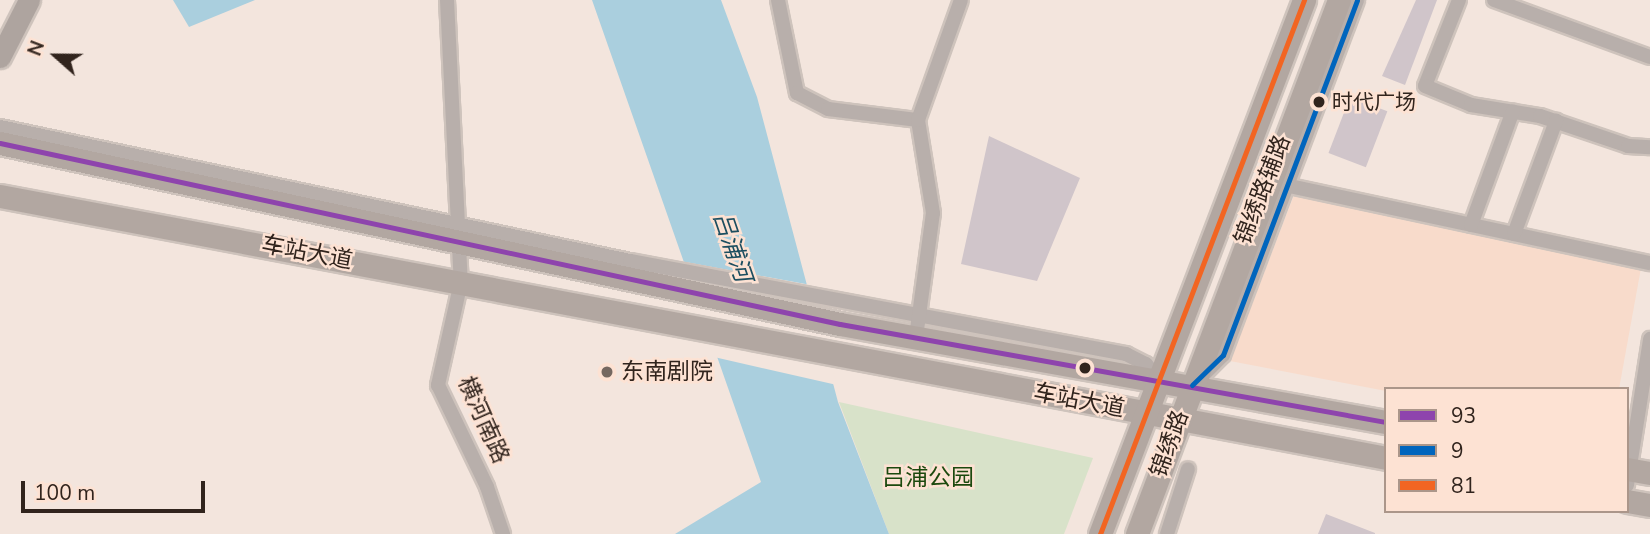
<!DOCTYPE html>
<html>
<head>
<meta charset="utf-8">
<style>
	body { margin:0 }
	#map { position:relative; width:1650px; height:534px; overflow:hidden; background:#f3e5dd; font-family:"Nunito Sans","Noto Sans SC",sans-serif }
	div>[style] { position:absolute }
	.built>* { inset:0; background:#f8dbcb }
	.green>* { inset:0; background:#d8e2c9 }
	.water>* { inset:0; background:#aacfde }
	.pier>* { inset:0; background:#f3e5dd }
	.building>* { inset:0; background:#d0c5ca; transform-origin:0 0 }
	.roads { filter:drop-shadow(2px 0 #cec3bc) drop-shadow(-2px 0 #cec3bc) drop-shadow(0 2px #cec3bc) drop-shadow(0 -2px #cec3bc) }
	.street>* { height:14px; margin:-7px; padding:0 7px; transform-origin:7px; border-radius:7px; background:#b8afab }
	.secondary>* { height:21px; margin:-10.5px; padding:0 10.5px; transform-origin:10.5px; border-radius:10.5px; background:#aea49f }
	.primary>* { height:23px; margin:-11.5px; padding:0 11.5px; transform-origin:11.5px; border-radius:11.5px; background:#b2a7a1 }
	.bus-1>* { height:5px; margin:-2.5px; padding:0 2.5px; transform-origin:2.5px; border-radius:2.5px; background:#8e44ad }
	.bus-2>* { height:5px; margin:-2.5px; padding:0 2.5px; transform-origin:2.5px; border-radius:2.5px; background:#0065bd }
	.bus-3>* { height:5px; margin:-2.5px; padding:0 2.5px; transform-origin:2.5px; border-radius:2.5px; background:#f26522 }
	.dots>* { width:19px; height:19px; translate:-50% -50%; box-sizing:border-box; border:4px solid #fde2d3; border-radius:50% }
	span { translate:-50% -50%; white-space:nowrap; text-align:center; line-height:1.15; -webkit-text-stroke:5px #fde2d3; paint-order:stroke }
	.bus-label { font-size:21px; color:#31241d }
	.left { translate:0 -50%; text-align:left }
	.street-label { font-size:23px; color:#31241d }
	.poi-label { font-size:23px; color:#31241d }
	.park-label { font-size:23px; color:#1c490e }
	.water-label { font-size:24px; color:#1c4e60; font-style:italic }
	.legend { position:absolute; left:1384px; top:387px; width:245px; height:126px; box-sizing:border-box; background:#fde2d3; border:2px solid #ab968a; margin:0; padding:9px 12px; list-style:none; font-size:21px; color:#31241d }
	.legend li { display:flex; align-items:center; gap:14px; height:35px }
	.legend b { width:35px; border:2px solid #ab968a }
	.north { position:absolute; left:21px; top:21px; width:70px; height:70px; -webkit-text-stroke:5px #fde2d3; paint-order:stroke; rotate:291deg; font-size:19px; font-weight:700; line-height:28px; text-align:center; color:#31241d }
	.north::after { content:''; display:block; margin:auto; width:24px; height:32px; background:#31241d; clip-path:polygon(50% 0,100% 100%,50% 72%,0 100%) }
	.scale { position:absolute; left:21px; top:481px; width:184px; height:32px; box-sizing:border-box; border:4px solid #31241d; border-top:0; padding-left:9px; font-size:21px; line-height:24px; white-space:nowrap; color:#31241d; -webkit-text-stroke:5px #fde2d3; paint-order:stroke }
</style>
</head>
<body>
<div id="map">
	<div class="built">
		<div style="clip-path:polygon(1294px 195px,1641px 268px,1619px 389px,1386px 391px,1230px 361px)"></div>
	</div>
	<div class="green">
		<div style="clip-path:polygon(839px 402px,1093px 458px,1064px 534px,889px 534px)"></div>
	</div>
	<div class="water">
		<div style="clip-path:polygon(173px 0,255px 0,189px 27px)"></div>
		<div style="clip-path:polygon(592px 0,721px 0,757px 97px,838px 402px,889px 534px,675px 534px,761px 482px)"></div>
	</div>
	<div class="pier">
		<div style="clip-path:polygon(680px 261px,811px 285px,837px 385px,714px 357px)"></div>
	</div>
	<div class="building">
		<div style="clip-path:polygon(1416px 0,1437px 0,1405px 85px,1382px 76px)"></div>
		<div style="left:1350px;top:97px;width:40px;height:60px;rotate:21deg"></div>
		<div style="clip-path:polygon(989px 136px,1080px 178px,1037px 281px,961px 264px)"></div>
		<div style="clip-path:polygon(1326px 514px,1375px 533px,1375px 534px,1318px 534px)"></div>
	</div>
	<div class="roads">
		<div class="street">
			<div style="left:447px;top:0;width:282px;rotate:87.2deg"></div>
			<div style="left:461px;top:282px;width:106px;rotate:102.6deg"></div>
			<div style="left:438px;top:385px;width:113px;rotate:64.3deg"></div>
			<div style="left:487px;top:487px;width:50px;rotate:71.2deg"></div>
			<div style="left:778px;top:0;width:95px;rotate:78.5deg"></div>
			<div style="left:797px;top:93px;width:35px;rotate:27deg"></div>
			<div style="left:828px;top:109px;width:91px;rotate:7deg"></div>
			<div style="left:1459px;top:0;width:92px;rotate:111.6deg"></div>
			<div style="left:1425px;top:86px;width:50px;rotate:22.4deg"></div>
			<div style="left:1471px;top:105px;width:70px;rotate:9.1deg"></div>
			<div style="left:1540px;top:116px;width:93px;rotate:18.8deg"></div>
			<div style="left:1628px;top:146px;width:22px;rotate:3deg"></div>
			<div style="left:1494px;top:0;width:166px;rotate:20.1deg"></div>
			<div style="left:0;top:127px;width:644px;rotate:12.01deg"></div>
			<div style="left:630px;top:261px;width:505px;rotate:10.62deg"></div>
			<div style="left:1126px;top:354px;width:22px;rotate:27deg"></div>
			<div style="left:1146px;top:364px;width:21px;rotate:53deg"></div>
			<div style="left:1290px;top:186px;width:368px;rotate:12.1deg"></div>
			<div style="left:1471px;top:225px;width:121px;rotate:-69.8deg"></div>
			<div style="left:1514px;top:234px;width:121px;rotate:-69.6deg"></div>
			<div style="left:916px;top:337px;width:125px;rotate:-82.2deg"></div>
			<div style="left:933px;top:213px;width:94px;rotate:-99.2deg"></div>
			<div style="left:918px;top:120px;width:127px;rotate:-70.3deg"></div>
			<div style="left:1201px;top:377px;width:31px;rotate:-45deg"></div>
			<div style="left:1223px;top:355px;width:379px;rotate:-69.3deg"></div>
			<div style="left:1627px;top:485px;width:148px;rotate:-81deg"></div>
			<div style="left:1167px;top:534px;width:68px;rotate:-72.1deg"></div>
		</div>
		<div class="secondary">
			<div style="left:0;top:57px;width:64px;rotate:-63deg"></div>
		</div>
		<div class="primary">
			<div style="left:0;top:143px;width:859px;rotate:12.16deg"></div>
			<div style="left:840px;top:324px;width:555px;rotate:10.18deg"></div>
			<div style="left:0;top:196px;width:1411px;rotate:10.7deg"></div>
			<div style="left:1627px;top:469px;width:23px;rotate:10deg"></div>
			<div style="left:1627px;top:501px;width:23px;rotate:10deg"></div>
			<div style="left:1100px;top:534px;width:572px;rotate:-69.09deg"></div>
			<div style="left:1137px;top:534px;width:571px;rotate:-69.28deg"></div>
		</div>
	</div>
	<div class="bus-1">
		<div style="left:0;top:143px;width:859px;rotate:12.16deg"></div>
		<div style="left:840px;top:324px;width:555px;rotate:10.18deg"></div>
	</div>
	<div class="bus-2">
		<div style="left:1192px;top:385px;width:43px;rotate:-44.1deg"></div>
		<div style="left:1223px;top:355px;width:379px;rotate:-69.3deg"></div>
	</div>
	<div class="bus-3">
		<div style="left:1100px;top:534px;width:572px;rotate:-69.09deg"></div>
	</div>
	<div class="dots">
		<div style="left:1319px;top:102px;background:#31241d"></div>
		<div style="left:1085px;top:368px;background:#31241d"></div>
		<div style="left:607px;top:372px;background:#756860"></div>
	</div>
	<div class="bus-label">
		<span class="left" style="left:1332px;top:102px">时代广场</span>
	</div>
	<div class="street-label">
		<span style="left:1263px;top:190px;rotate:-69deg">锦绣路辅路</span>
		<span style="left:307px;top:253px;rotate:11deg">车站大道</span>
		<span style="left:1079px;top:401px;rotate:11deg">车站大道</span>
		<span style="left:483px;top:420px;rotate:66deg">横河南路</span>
		<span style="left:1170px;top:444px;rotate:-70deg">锦绣路</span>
	</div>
	<div class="poi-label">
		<span class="left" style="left:621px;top:372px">东南剧院</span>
	</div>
	<div class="park-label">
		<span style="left:928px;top:478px">吕浦公园</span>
	</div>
	<div class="water-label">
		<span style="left:732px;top:247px;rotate:71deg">吕浦河</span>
	</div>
	<ul class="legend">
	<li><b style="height:9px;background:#8e44ad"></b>93</li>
	<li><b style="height:9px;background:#0065bd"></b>9</li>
	<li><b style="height:9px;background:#f26522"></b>81</li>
	</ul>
	<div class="north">N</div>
	<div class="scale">100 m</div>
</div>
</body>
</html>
